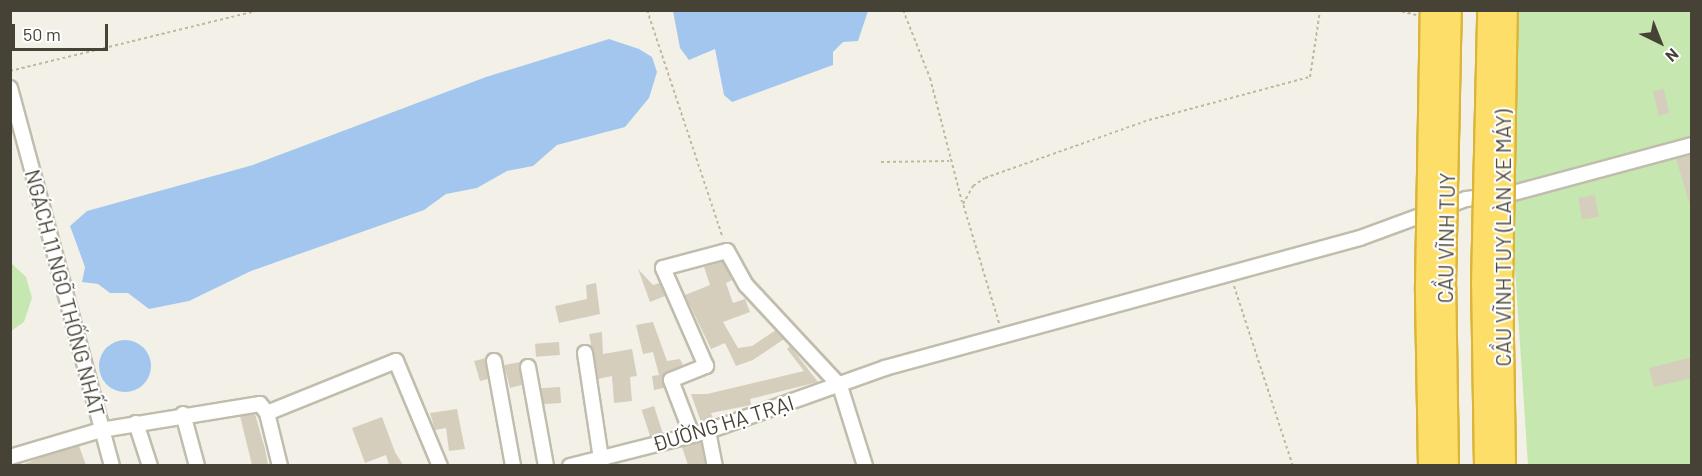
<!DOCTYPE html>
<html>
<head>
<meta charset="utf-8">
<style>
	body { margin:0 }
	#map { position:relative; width:1702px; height:476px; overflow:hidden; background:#f3f1e7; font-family:Barlow,sans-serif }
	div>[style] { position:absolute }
	.green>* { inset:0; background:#c7e7b0 }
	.water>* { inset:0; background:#a3c6ef }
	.round { border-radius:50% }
	.building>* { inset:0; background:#d5cebc; transform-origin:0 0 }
	.path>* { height:2px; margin-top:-1px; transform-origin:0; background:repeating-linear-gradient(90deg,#c0b89b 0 3px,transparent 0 6px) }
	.roads { filter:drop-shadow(2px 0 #c1bdac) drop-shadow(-2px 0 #c1bdac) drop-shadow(0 2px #c1bdac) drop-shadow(0 -2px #c1bdac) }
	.minor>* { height:14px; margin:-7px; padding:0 7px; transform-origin:7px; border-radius:7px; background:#fff }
	.bridges { filter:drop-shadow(2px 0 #dcb538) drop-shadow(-2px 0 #dcb538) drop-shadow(0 2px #dcb538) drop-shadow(0 -2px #dcb538) }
	.highway-bridge>* { height:21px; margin:-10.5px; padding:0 10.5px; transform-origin:10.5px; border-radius:10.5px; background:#fcde69 }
	span { translate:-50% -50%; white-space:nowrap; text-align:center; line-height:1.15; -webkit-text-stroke:4.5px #fff; paint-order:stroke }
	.street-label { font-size:21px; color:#464236 }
	.frame { position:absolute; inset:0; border:12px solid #464236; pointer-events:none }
	.north { position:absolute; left:1630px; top:12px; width:60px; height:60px; -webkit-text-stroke:4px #fff; paint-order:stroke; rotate:137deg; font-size:16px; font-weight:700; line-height:24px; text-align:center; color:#464236 }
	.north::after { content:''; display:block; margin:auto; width:21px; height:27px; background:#464236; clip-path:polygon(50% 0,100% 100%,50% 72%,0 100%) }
	.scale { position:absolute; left:12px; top:24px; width:96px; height:27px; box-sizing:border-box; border:3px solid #464236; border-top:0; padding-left:8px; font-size:18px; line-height:21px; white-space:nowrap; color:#464236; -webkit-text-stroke:4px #fff; paint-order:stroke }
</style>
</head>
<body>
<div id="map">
	<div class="green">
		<div style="clip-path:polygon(1515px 11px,1691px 11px,1691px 465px,1528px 465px,1510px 194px)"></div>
		<div style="clip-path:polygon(11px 263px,26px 277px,32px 298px,24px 322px,11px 331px)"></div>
	</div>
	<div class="water">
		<div style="clip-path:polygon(868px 11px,858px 41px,843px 42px,833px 52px,833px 65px,732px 102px,724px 95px,715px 49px,689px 60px,680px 48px,673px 11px)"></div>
		<div style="clip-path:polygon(609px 39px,639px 49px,652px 57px,657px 72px,649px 98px,625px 127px,557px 145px,533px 166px,507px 171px,477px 188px,446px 194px,424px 210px,251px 271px,189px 301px,149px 309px,128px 293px,110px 293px,98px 284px,82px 282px,85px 267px,70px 226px,87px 211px,253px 165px,486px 77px)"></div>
		<div class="round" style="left:99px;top:340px;width:52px;height:52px"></div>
	</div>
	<div class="building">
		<div style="left:1664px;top:89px;width:25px;height:11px;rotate:78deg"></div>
		<div style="clip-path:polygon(1690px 155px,1692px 164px,1690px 205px,1676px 159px)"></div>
		<div style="left:1595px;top:195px;width:22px;height:17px;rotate:80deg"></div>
		<div style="clip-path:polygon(723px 261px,732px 280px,726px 283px,733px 303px,745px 299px,750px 312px,723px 322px,738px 348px,752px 346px,776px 330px,784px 339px,753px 360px,736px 366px,725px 343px,711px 349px,685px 295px,710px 285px,704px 267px)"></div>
		<div style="clip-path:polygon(638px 269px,653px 285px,660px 283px,665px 296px,650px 302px)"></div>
		<div style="clip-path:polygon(596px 283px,600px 314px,559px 323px,555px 306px,587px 299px,586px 285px)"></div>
		<div style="clip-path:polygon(653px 322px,667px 361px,680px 359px,683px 365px,664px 374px,664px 388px,654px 390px,652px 376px,659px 375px,653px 352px,643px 354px,636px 325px)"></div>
		<div style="clip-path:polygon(602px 332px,603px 354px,632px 349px,637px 376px,630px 377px,632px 401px,614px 403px,612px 376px,598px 379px,589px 334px)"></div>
		<div style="left:559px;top:342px;width:13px;height:24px;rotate:86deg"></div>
		<div style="clip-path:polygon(790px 346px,818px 382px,750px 399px,751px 405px,711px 413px,713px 418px,701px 422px,691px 394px,707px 394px,804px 371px,787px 349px)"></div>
		<div style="clip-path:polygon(1692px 357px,1692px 378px,1654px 387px,1649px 368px)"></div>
		<div style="clip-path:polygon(486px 358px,488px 379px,480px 381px,474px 361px)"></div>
		<div style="clip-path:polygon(521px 362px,522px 385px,510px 388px,504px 365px)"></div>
		<div style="left:560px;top:387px;width:16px;height:19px;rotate:86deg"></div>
		<div style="left:654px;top:406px;width:28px;height:13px;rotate:72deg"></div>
		<div style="clip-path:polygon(457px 409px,465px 449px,449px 451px,446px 428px,435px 430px,430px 413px)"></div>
		<div style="clip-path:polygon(255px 414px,265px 449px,268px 465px,252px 465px,240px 416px)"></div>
		<div style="clip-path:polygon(382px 417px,395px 452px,403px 465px,389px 465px,386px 455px,365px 463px,352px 428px)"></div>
		<div style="clip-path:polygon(701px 442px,705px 464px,688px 465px,682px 447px)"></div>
		<div style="clip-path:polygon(79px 446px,86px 465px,22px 465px,41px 457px)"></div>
	</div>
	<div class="path">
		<div style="left:647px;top:10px;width:240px;rotate:71.6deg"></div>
		<div style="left:903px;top:10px;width:73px;rotate:68.3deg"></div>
		<div style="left:930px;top:78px;width:128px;rotate:75.5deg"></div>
		<div style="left:1396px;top:10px;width:21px;rotate:14deg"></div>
		<div style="left:10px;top:71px;width:257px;rotate:-13.7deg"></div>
		<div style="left:881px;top:162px;width:68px;rotate:-0.8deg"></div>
		<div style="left:1234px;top:286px;width:189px;rotate:71.9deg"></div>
		<div style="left:999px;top:323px;width:124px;rotate:-106.8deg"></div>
		<div style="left:963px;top:204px;width:21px;rotate:-61deg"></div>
		<div style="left:973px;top:186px;width:14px;rotate:-34deg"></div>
		<div style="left:985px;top:178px;width:174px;rotate:-19.5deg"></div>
		<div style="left:1149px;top:120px;width:167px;rotate:-15deg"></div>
		<div style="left:1310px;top:77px;width:67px;rotate:-81.4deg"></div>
		<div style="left:1320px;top:11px;width:5px;rotate:-11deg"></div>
	</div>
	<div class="roads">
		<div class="minor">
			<div style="left:10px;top:88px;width:392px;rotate:74.9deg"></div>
			<div style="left:585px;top:353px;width:114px;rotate:81.4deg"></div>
			<div style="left:494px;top:361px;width:107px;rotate:79.7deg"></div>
			<div style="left:528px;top:367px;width:101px;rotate:79.7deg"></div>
			<div style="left:267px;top:413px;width:139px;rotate:-22deg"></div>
			<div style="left:396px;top:361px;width:114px;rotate:67.3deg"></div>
			<div style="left:183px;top:414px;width:54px;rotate:74.9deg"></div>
			<div style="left:136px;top:423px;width:45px;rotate:72deg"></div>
			<div style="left:708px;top:431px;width:36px;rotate:79deg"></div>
			<div style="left:692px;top:435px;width:59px;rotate:-110.9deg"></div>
			<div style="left:671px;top:380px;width:38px;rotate:-22deg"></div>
			<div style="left:706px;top:366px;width:107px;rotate:-113.7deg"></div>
			<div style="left:663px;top:268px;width:66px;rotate:-14.9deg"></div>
			<div style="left:727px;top:251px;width:39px;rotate:61deg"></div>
			<div style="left:746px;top:285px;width:138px;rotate:47.1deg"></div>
			<div style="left:840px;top:386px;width:84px;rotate:72.6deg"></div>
			<div style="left:10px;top:457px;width:95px;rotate:-16.5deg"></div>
			<div style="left:101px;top:430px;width:161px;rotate:-9.3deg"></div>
			<div style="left:260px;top:404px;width:11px;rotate:52deg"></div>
			<div style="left:267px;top:413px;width:55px;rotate:76.2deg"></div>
			<div style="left:570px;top:466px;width:142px;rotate:-14.2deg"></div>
			<div style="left:708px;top:431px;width:188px;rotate:-19.6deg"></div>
			<div style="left:885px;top:368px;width:492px;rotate:-15.3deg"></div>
			<div style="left:1360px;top:238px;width:113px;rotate:-20.2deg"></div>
			<div style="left:1466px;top:199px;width:44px;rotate:-6.5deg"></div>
			<div style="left:1510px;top:194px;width:188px;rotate:-15.1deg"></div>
		</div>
	</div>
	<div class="bridges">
		<div class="highway-bridge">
			<div style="left:1429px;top:466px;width:180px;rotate:-91deg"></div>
			<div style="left:1426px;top:286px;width:276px;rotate:-89deg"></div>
			<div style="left:1447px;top:466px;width:181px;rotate:-90.9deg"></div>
			<div style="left:1444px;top:285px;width:275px;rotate:-88.8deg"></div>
			<div style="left:1485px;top:466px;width:182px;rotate:-90.9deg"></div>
			<div style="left:1482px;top:284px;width:274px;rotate:-88.7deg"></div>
			<div style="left:1504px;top:466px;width:182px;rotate:-90.9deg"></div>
			<div style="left:1501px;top:284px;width:274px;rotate:-89deg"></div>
		</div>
	</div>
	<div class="street-label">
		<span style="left:1446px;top:238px;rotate:-89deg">CẦU VĨNH TUY</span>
		<span style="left:1503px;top:238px;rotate:-90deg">CẦU VĨNH TUY (LÀN XE MÁY)</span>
		<span style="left:65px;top:293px;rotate:75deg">NGÁCH 11 NGÕ THỐNG NHẤT</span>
		<span style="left:723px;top:423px;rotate:-17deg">ĐƯỜNG HẠ TRẠI</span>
	</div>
	<div class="frame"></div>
	<div class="north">N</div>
	<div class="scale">50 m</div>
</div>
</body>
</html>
